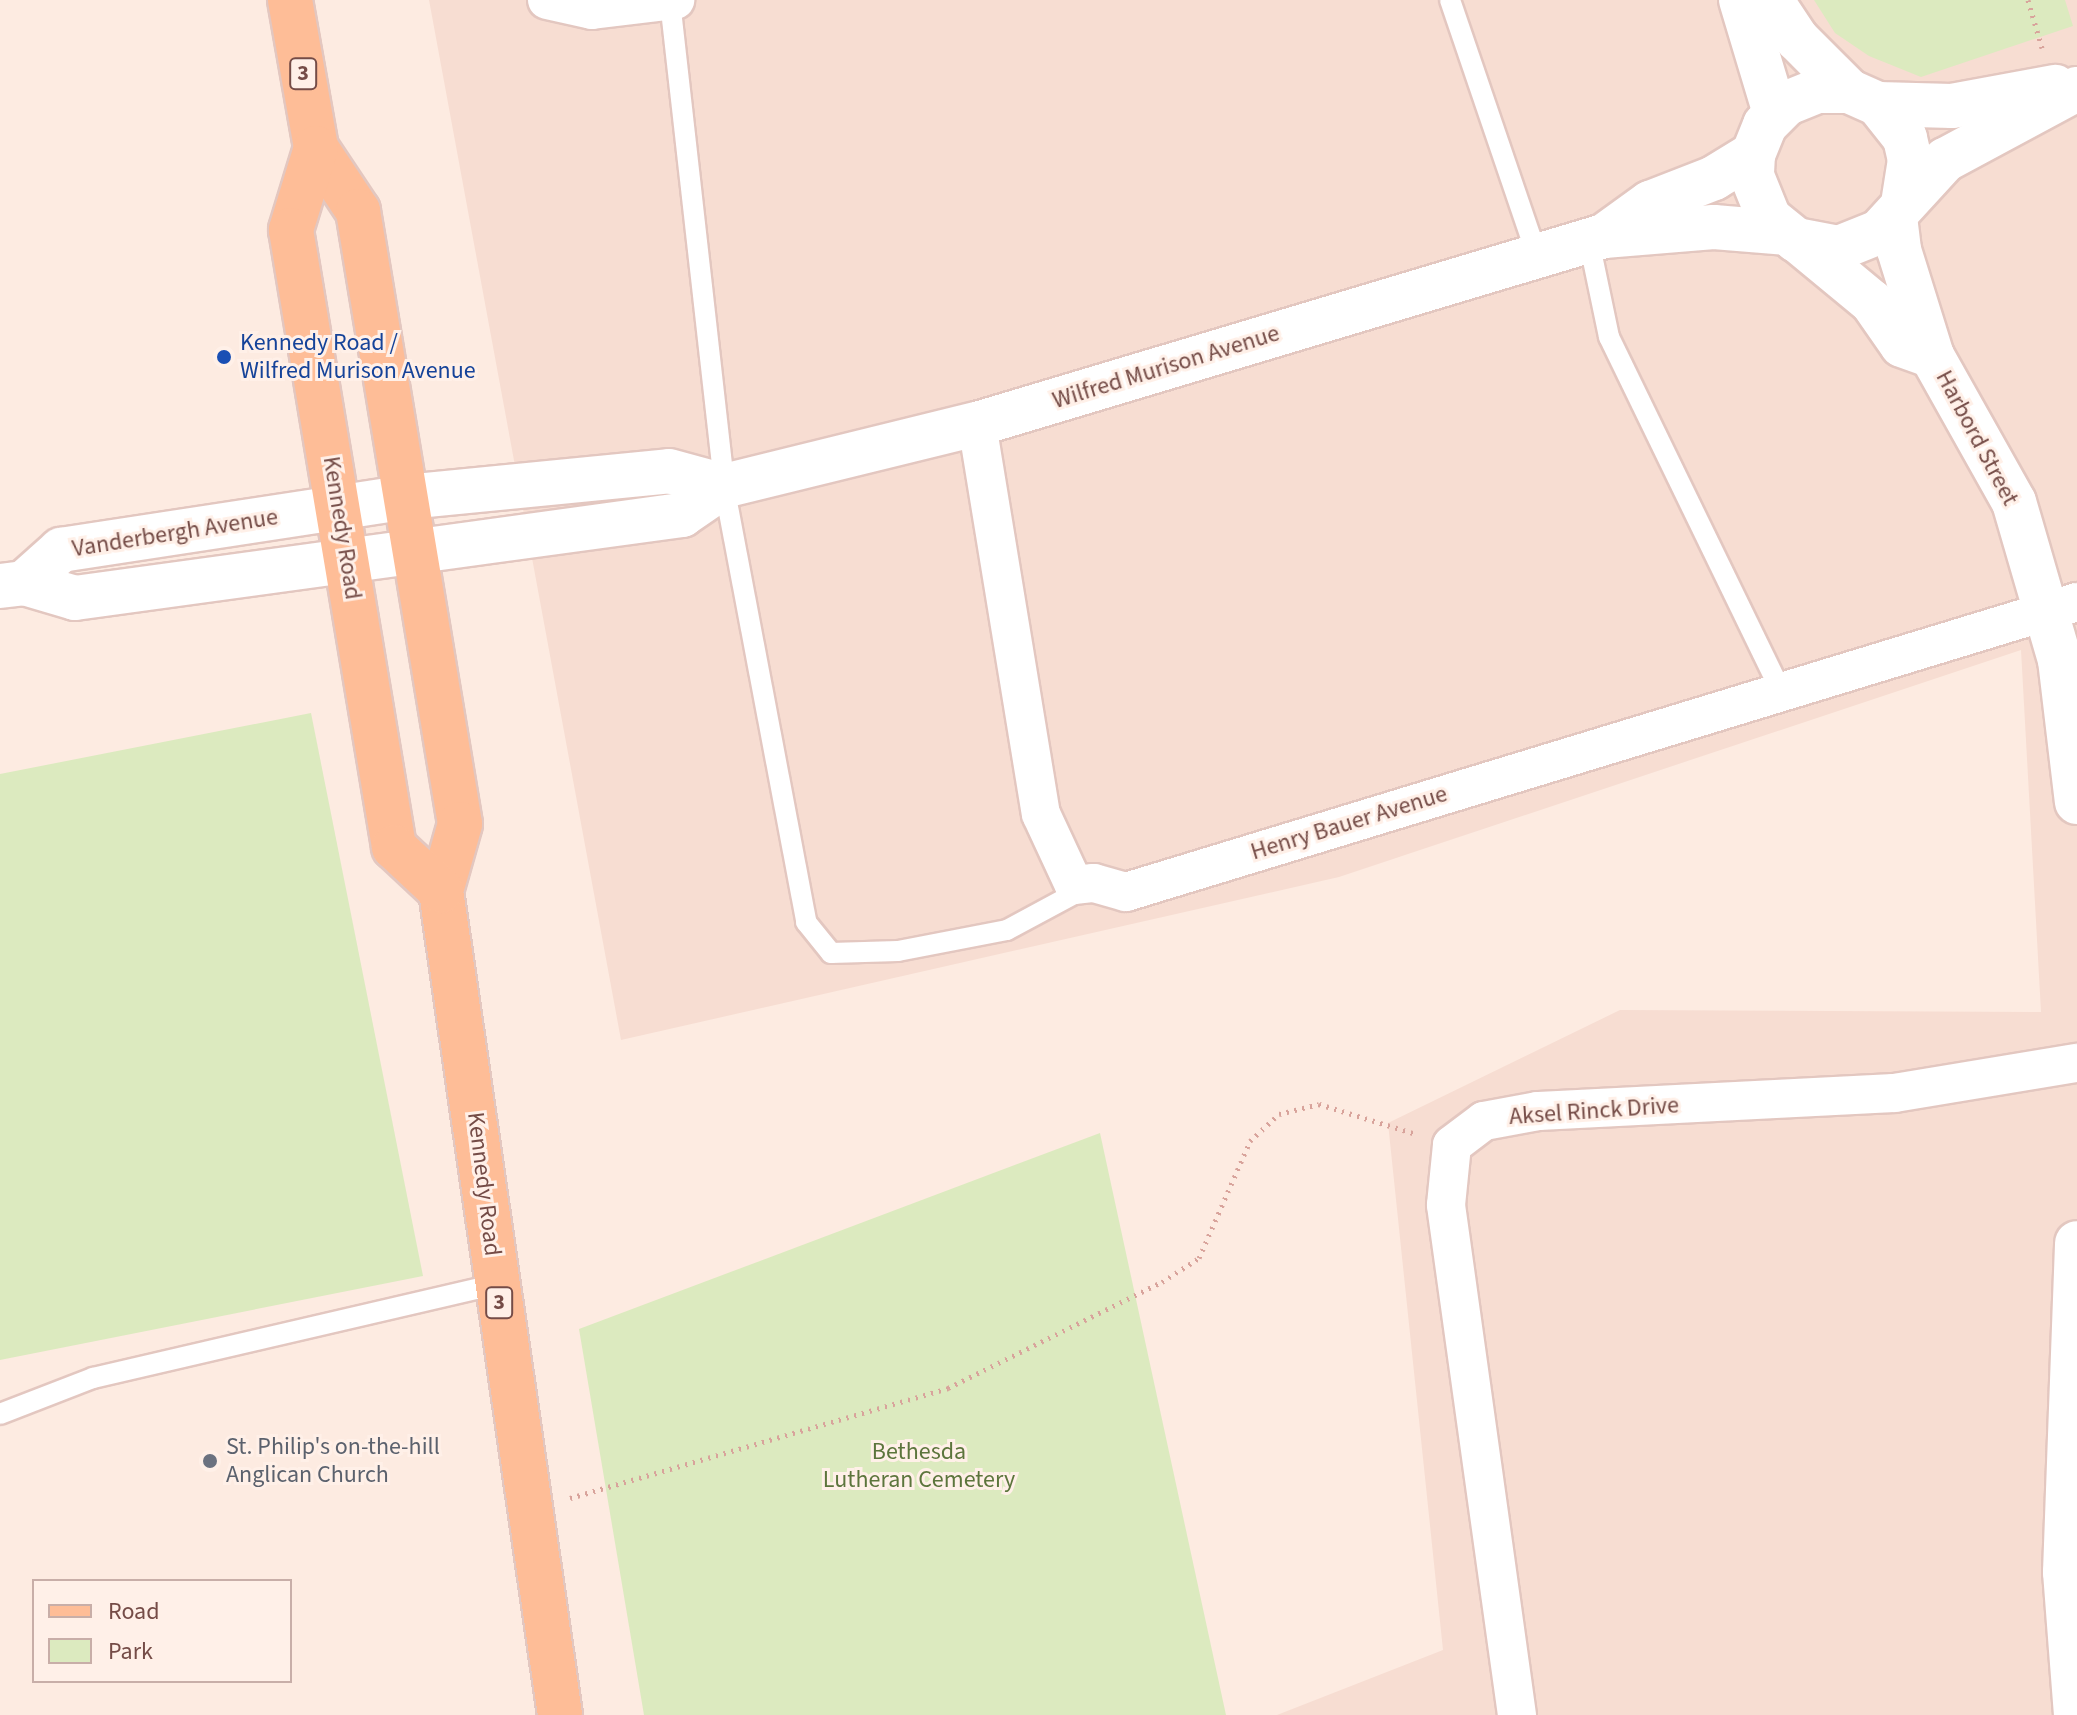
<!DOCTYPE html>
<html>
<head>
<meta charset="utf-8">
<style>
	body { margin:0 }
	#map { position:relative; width:2077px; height:1715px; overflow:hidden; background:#fdebe1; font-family:"Source Sans 3",sans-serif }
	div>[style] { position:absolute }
	.residential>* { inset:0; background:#f7ddd2 }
	.green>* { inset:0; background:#dceabf }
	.path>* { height:5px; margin-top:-2.5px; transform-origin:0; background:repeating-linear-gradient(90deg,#d8a39b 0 2px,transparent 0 8px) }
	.roads { filter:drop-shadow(2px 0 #e3c7c0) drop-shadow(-2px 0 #e3c7c0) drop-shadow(0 2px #e3c7c0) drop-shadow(0 -2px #e3c7c0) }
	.lane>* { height:20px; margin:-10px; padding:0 10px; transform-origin:10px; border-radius:10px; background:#fff }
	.street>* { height:38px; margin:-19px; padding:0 19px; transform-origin:19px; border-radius:19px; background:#fff }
	.secondary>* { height:44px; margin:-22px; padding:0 22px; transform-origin:22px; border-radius:22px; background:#fff }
	.primary>* { height:44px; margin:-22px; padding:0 22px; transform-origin:22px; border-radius:22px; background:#febd97 }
	.dots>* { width:22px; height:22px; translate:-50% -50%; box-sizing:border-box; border:4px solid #fff0e8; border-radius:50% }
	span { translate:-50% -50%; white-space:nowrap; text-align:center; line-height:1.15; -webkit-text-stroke:6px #fff0e8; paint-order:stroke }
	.shield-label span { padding:2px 6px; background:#fff0e8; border:2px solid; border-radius:6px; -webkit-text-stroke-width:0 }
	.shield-label { font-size:22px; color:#754c47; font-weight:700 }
	.transit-label { font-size:24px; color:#164399 }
	.left { translate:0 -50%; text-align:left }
	.street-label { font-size:24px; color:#754c47 }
	.worship-label { font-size:24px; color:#5b616d }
	.park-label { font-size:24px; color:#5c753c }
	.legend { position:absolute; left:32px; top:1579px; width:260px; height:104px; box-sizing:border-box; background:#fff0e8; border:2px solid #c8aea8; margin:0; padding:10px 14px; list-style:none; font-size:24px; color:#754c47 }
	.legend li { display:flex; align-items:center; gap:16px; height:40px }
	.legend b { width:40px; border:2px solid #c8aea8 }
</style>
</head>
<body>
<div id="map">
	<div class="residential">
		<div style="clip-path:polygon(429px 0,2077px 0,2077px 1715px,1277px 1715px,1443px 1650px,1388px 1123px,1620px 1010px,2041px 1012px,2021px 650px,1339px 877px,621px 1040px)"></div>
	</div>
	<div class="green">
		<div style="clip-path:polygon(1814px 0,2065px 0,2073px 26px,1921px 77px,1869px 56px,1835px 33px)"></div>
		<div style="clip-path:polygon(311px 713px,423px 1276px,0 1360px,0 774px)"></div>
		<div style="clip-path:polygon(1100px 1133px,1226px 1715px,644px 1715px,579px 1329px)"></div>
	</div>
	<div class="path">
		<div style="left:2028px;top:0;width:50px;rotate:73.7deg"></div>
		<div style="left:570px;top:1498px;width:394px;rotate:-16.2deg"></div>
		<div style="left:948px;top:1388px;width:239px;rotate:-26.4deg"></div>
		<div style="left:1162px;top:1282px;width:44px;rotate:-33deg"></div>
		<div style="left:1199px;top:1258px;width:128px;rotate:-66.4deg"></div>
		<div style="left:1250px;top:1141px;width:40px;rotate:-43deg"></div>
		<div style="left:1279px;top:1114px;width:41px;rotate:-14deg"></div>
		<div style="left:1319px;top:1104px;width:102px;rotate:17.2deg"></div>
	</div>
	<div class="roads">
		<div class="lane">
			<div style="left:1450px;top:0;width:270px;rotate:71.2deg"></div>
			<div style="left:670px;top:1px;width:488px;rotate:83.6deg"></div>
			<div style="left:724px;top:486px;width:444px;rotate:79.3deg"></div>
			<div style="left:806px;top:922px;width:40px;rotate:51deg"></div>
			<div style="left:831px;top:953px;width:67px;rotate:-1.7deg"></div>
			<div style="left:898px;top:951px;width:111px;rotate:-10.9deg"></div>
			<div style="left:1007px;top:930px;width:91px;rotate:-28.3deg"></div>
			<div style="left:1589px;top:241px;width:98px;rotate:78.2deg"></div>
			<div style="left:1609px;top:337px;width:394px;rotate:64.1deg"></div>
			<div style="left:0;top:1414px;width:100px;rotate:-21.2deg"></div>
			<div style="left:93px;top:1378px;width:414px;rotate:-13.1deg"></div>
		</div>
		<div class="street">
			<div style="left:547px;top:0;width:46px;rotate:12.5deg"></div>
			<div style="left:592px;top:10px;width:84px;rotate:-6.9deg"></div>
			<div style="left:977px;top:424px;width:395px;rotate:80.7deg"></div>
			<div style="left:1041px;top:814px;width:78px;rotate:65.1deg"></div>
			<div style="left:1074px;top:885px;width:20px;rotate:-6deg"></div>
			<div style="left:1094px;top:883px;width:33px;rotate:16deg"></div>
			<div style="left:1126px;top:892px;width:994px;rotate:-16.96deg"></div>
			<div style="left:1517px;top:1715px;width:515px;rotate:-97.93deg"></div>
			<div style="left:1446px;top:1205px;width:60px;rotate:-84.3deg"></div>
			<div style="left:1452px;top:1145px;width:40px;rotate:-37deg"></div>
			<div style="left:1484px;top:1121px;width:55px;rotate:-10.5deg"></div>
			<div style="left:1538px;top:1111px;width:357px;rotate:-2.9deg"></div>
			<div style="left:1895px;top:1093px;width:184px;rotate:-9.4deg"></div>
		</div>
		<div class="secondary">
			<div style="left:1741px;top:0;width:118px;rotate:73.3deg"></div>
			<div style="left:1771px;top:0;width:47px;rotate:56.3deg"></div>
			<div style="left:1797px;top:39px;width:74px;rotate:45deg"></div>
			<div style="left:1878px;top:104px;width:74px;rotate:1.5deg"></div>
			<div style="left:1952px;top:106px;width:105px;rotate:-10.5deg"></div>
			<div style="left:1903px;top:204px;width:45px;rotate:-81deg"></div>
			<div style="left:1910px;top:160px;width:23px;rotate:-103deg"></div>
			<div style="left:1905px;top:138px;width:43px;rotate:-128.5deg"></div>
			<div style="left:1878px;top:104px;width:32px;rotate:-156deg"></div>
			<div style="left:1849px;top:91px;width:32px;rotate:180deg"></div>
			<div style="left:1817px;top:91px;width:32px;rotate:158deg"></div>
			<div style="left:1787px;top:103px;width:31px;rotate:135deg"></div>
			<div style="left:1765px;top:125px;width:31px;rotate:112deg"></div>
			<div style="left:1753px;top:154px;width:22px;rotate:93deg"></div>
			<div style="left:1752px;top:176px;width:45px;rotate:68deg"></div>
			<div style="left:1769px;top:218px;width:35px;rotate:39deg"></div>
			<div style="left:1796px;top:240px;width:44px;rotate:10.5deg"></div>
			<div style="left:1839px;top:248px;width:43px;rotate:-21.8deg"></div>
			<div style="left:1879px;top:232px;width:98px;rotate:-47.5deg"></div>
			<div style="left:1945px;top:160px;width:150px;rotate:-28.3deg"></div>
			<div style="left:1895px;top:217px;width:33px;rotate:83deg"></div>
			<div style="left:1899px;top:250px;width:111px;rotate:72.7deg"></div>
			<div style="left:1932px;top:356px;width:167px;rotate:60.7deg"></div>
			<div style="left:2014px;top:502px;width:165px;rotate:73.8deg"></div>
			<div style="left:2060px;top:660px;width:143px;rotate:83.2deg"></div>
			<div style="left:1604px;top:236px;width:57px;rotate:-35.7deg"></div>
			<div style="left:1650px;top:203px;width:69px;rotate:-21.3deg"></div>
			<div style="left:1714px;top:178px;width:46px;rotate:-31.6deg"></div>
			<div style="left:1797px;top:240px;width:97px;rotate:39.6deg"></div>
			<div style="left:1872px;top:302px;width:52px;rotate:55.1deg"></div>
			<div style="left:1902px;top:345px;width:32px;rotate:20deg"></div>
			<div style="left:24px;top:583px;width:50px;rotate:-41.7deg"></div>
			<div style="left:61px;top:550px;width:349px;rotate:-8.7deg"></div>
			<div style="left:406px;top:497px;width:264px;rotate:-5.6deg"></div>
			<div style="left:669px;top:471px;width:57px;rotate:15.3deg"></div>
			<div style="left:0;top:586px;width:24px;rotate:-7deg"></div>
			<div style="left:24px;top:583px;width:53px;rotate:16.4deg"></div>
			<div style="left:75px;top:598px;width:613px;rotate:-7.79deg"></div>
			<div style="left:682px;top:515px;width:51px;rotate:-34.6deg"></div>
			<div style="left:724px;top:486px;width:260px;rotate:-13.8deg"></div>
			<div style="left:977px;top:424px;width:655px;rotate:-16.69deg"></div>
			<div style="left:1604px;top:236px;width:110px;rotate:-4.7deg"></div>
			<div style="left:1714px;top:227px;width:71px;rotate:4.8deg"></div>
			<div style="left:2076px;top:1715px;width:143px;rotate:-94.4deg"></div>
			<div style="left:2065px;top:1572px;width:329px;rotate:-87.9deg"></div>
		</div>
		<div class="primary">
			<div style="left:290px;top:0;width:150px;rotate:80deg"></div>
			<div style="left:316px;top:148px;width:76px;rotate:56.3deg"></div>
			<div style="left:358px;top:211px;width:621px;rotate:80.55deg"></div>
			<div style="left:460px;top:824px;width:70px;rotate:105.8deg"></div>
			<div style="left:441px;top:891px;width:833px;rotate:81.78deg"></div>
			<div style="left:316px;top:148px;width:86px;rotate:107deg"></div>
			<div style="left:291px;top:230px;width:626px;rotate:80.52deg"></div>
			<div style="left:394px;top:847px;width:64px;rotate:43.1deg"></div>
		</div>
	</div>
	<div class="dots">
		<div style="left:224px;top:357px;background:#1a4fb4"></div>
		<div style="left:210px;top:1461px;background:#6b7280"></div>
	</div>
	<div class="shield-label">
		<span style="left:303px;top:74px">3</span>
		<span style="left:499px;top:1303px">3</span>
	</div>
	<div class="transit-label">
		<span class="left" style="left:240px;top:357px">Kennedy Road /<br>Wilfred Murison Avenue</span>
	</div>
	<div class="street-label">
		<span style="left:1166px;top:367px;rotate:-17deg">Wilfred Murison Avenue</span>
		<span style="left:1977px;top:438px;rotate:62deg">Harbord Street</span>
		<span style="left:342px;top:528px;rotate:81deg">Kennedy Road</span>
		<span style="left:175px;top:533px;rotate:-9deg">Vanderbergh Avenue</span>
		<span style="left:1349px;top:823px;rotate:-17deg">Henry Bauer Avenue</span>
		<span style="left:1594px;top:1111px;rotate:-4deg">Aksel Rinck Drive</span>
		<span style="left:484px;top:1184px;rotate:83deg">Kennedy Road</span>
	</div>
	<div class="worship-label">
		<span class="left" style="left:226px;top:1461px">St. Philip's on-the-hill<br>Anglican Church</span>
	</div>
	<div class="park-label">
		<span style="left:919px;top:1466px">Bethesda<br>Lutheran Cemetery</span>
	</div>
	<ul class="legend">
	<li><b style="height:10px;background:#febd97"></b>Road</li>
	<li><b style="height:22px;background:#dceabf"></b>Park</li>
	</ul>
</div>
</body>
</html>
